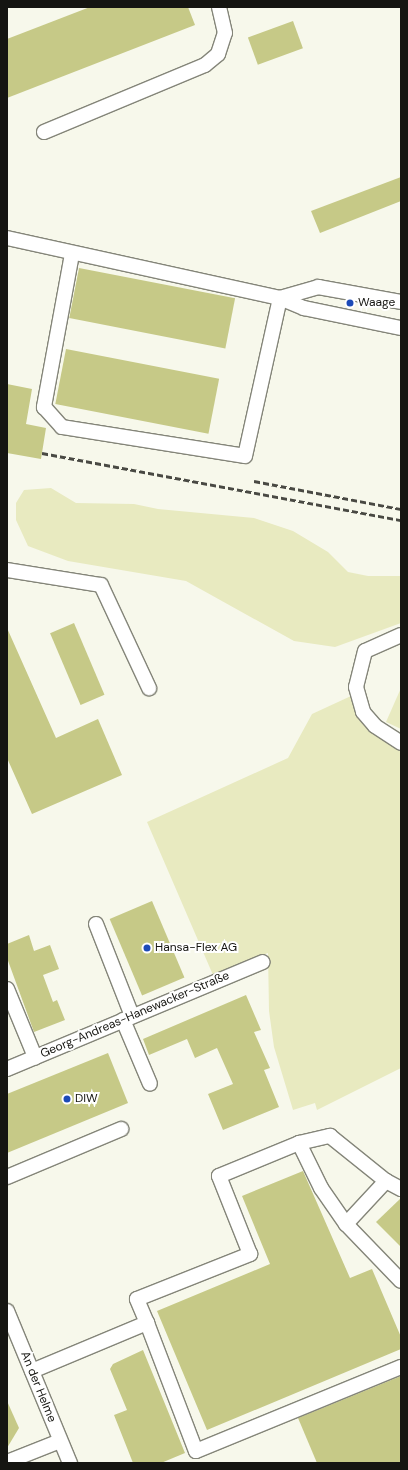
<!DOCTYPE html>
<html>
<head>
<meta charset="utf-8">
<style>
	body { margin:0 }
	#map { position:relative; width:408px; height:1470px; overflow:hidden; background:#f7f8eb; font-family:"DM Sans",sans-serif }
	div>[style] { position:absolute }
	.green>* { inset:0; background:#e8eac0 }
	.building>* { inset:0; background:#c6c987; transform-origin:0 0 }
	.roads { filter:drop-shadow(1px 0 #848579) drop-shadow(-1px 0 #848579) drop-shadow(0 1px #848579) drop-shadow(0 -1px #848579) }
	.minor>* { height:14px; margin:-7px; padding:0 7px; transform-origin:7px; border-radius:7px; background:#fff }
	.rail>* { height:3px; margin-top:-1.5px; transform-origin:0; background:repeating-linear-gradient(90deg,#494943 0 6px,transparent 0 9px) }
	.dots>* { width:11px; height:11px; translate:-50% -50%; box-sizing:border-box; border:2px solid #fff; border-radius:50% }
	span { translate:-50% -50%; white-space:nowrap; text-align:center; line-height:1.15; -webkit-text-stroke:4px #fff; paint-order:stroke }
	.poi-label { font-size:12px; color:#151511 }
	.left { translate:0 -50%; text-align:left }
	.street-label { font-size:12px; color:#151511 }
	.frame { position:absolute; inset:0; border:8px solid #151511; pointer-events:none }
</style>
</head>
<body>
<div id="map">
	<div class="green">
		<div style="clip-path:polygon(51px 488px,76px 503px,134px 504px,158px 509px,254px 518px,293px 531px,328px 552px,348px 572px,368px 576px,401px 576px,401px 623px,335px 647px,294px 641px,186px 581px,68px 561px,28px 546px,16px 520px,16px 503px,24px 490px)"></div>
		<div style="clip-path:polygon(401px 688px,401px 729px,386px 722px)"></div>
		<div style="clip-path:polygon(351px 696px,363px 719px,401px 749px,401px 1068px,317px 1110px,315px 1103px,293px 1110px,274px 1047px,269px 1011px,268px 953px,213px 975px,147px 822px,288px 758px,312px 714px)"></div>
	</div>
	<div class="building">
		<div style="clip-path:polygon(90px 7px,188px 7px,195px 25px,7px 98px,7px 39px)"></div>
		<div style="left:293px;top:21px;width:29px;height:48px;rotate:70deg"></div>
		<div style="clip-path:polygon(401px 177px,401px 201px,320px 233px,311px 211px)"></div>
		<div style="left:79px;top:268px;width:159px;height:51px;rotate:11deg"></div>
		<div style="left:66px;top:349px;width:156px;height:56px;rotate:11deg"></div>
		<div style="clip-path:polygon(7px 384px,32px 389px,26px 424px,46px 428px,41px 459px,7px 453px)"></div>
		<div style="left:74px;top:623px;width:78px;height:26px;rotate:67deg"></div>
		<div style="clip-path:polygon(7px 628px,56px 738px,98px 719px,122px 775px,32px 814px,7px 758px)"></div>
		<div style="left:152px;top:901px;width:83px;height:46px;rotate:67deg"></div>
		<div style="clip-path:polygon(29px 935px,34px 951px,50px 945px,59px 969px,43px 975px,53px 1002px,57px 1000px,65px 1020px,34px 1032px,7px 958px,7px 944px)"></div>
		<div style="clip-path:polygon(246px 995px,261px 1030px,254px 1032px,270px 1068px,264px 1070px,279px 1107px,223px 1130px,208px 1094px,233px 1084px,217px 1048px,195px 1058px,187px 1039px,149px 1055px,143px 1039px)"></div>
		<div style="clip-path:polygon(108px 1053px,128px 1103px,7px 1153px,7px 1094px)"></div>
		<div style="clip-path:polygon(303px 1171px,350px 1278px,372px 1269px,401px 1337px,401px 1349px,207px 1430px,157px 1311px,270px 1264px,242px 1196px)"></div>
		<div style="clip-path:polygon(401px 1198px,401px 1247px,376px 1222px)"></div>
		<div style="clip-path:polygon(143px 1350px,185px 1453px,161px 1463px,133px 1463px,114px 1415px,127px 1410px,110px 1369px,113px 1364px)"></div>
		<div style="clip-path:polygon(401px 1376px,401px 1463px,317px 1463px,298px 1418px)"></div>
		<div style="clip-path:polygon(7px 1401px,19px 1428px,7px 1448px)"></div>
	</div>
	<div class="roads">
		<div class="minor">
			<div style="left:44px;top:132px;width:174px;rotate:-22.6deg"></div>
			<div style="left:205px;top:65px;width:17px;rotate:-40deg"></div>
			<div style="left:218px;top:54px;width:22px;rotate:-72deg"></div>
			<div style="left:225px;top:33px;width:27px;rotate:-103deg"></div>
			<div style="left:7px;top:238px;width:280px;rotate:12.4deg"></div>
			<div style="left:280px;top:298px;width:26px;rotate:23deg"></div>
			<div style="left:304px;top:308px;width:99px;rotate:11.7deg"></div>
			<div style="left:72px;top:254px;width:156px;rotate:100.4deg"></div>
			<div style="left:44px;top:407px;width:27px;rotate:48deg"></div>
			<div style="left:62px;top:427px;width:185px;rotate:9deg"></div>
			<div style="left:245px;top:456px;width:162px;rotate:-77.5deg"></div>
			<div style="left:280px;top:298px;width:40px;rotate:-16deg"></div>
			<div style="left:318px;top:287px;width:84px;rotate:10.2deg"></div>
			<div style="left:7px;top:570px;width:95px;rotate:9.1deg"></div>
			<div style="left:101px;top:585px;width:114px;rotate:65deg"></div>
			<div style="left:401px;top:635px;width:39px;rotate:156deg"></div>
			<div style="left:365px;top:651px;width:37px;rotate:104deg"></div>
			<div style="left:356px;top:687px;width:26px;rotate:74deg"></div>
			<div style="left:363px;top:712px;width:18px;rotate:49deg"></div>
			<div style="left:375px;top:726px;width:31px;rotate:33deg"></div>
			<div style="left:96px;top:924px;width:99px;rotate:68.6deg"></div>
			<div style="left:7px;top:989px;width:74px;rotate:67.6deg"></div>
			<div style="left:123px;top:1020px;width:69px;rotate:67.1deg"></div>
			<div style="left:7px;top:1069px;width:277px;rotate:-22.7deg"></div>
			<div style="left:299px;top:1143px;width:32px;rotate:-13deg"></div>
			<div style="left:330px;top:1136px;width:72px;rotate:38.8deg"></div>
			<div style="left:386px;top:1181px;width:17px;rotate:28deg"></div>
			<div style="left:7px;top:1177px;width:124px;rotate:-22.8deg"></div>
			<div style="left:346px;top:1224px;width:59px;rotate:-47.1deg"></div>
			<div style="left:7px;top:1311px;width:165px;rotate:67.5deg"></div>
			<div style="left:147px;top:1323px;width:137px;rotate:69.1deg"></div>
			<div style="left:196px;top:1451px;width:222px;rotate:-22.3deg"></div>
			<div style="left:32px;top:1371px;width:125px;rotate:-22.7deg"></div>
			<div style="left:147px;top:1323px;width:26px;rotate:-113deg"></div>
			<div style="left:137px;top:1299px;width:122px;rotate:-21.7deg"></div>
			<div style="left:250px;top:1254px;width:84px;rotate:-111.7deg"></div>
			<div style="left:219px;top:1176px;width:87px;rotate:-22.4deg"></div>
			<div style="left:299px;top:1143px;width:50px;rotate:63.9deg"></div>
			<div style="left:321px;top:1188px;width:44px;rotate:55.2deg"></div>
			<div style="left:346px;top:1224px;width:79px;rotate:46deg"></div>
			<div style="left:7px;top:1462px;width:57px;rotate:-21.6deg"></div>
		</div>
	</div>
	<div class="rail">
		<div style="left:42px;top:453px;width:365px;rotate:10.6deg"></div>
		<div style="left:254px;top:481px;width:150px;rotate:10.8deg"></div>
	</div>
	<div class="dots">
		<div style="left:350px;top:303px;background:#1c4ab7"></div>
		<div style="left:147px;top:948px;background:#1c4ab7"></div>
		<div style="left:67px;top:1099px;background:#1c4ab7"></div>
	</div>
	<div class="poi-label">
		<span class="left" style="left:358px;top:303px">Waage</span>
		<span class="left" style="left:155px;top:948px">Hansa-Flex AG</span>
		<span class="left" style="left:75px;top:1099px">DIW</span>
	</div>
	<div class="street-label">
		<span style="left:135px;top:1015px;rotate:-23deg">Georg-Andreas-Hanewacker-Straße</span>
		<span style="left:38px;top:1387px;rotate:68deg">An der Helme</span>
	</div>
	<div class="frame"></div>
</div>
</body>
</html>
